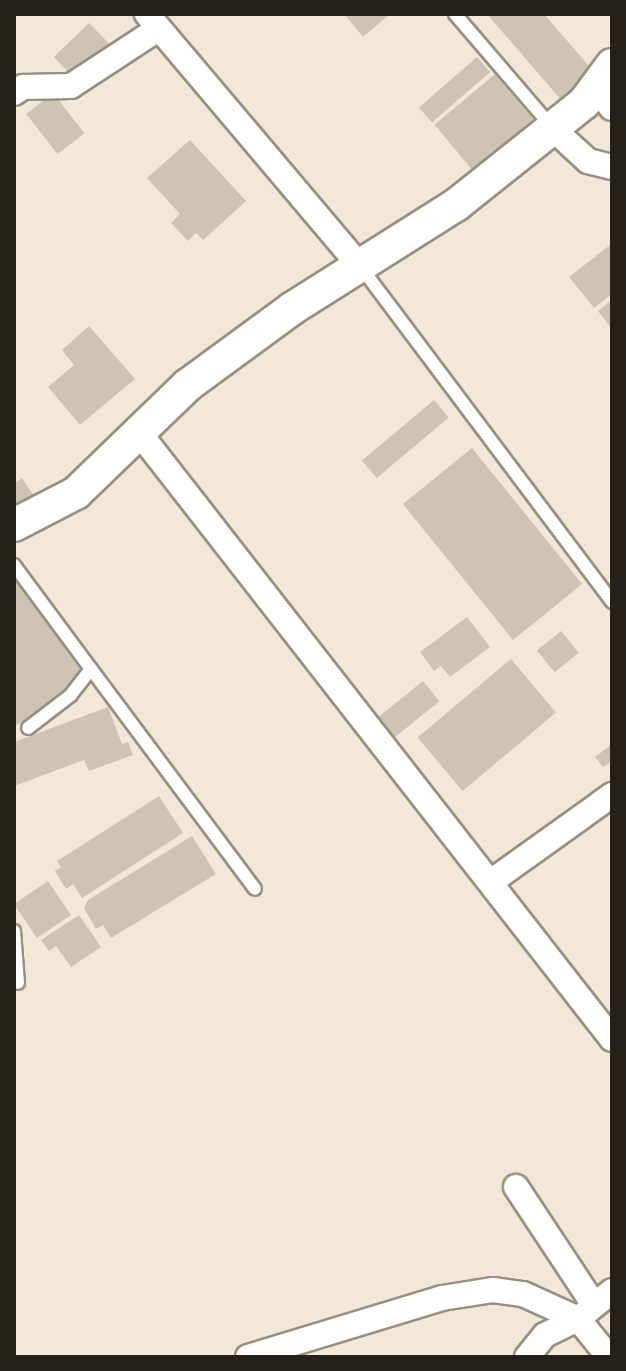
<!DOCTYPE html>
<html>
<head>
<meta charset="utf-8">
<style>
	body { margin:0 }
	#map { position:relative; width:626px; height:1371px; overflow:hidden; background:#f3e8d7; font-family:Quicksand,sans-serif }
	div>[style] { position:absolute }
	.building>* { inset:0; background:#cfc4b4; transform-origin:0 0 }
	.roads { filter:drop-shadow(2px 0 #998f80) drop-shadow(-2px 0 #998f80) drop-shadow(0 2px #998f80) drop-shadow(0 -2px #998f80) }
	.lane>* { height:12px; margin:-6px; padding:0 6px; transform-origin:6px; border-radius:6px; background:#fff }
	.street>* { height:24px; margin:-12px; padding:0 12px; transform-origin:12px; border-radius:12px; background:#fff }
	.secondary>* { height:32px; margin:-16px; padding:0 16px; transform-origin:16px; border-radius:16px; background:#fff }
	span { translate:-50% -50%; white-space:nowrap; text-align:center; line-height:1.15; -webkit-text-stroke:6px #fff5e8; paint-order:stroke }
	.frame { position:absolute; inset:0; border:16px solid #25201a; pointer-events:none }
</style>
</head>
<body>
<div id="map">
	<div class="building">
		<div style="clip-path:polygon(344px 14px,390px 14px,363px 37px)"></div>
		<div style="clip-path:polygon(487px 14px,544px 14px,595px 73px,562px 101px)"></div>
		<div style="left:89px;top:23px;width:30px;height:49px;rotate:46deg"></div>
		<div style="left:477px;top:57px;width:20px;height:77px;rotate:49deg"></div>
		<div style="left:495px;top:74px;width:59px;height:79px;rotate:50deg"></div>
		<div style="left:53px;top:93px;width:51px;height:34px;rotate:52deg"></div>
		<div style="clip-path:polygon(190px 140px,246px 201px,203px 240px,196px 233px,188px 241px,171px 223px,180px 214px,147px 178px)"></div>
		<div style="clip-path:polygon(610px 245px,612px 294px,594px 308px,569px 277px)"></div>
		<div style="clip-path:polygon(612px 300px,612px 329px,598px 311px)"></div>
		<div style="clip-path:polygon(89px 326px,135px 379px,80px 425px,48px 387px,74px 365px,62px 350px)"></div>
		<div style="left:434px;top:400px;width:23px;height:94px;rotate:50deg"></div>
		<div style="left:472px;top:448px;width:175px;height:89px;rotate:51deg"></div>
		<div style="clip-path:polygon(22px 478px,36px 499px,14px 510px,14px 484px)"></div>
		<div style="clip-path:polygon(14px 578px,85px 676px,14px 727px)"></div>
		<div style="clip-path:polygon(467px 617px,490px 647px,450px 677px,441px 666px,434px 671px,420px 652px)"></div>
		<div style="left:561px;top:631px;width:28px;height:31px;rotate:51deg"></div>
		<div style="left:511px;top:659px;width:70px;height:122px;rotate:50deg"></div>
		<div style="left:423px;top:681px;width:26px;height:60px;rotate:51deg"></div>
		<div style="clip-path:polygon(108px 707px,122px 744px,128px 742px,133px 755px,89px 771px,84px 760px,14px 786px,14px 742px)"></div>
		<div style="clip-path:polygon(612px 744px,612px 761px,603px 767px,595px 757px)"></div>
		<div style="clip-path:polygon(159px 796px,183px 833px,82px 898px,73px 884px,66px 889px,55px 871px,61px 867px,57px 861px)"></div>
		<div style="clip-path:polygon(192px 836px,216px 874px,111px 938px,103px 925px,96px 929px,84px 908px,88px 900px)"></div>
		<div style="left:48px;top:881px;width:41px;height:41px;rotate:56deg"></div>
		<div style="clip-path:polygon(79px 915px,101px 947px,71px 967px,56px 946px,49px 951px,41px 940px)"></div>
	</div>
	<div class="roads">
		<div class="lane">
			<div style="left:455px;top:14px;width:149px;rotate:49.4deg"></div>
			<div style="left:360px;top:266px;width:420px;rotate:53.1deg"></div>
			<div style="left:14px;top:565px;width:129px;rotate:53.5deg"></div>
			<div style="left:91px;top:669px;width:33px;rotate:128deg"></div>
			<div style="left:71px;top:695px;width:54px;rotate:142.5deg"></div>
			<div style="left:91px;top:669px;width:274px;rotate:53.3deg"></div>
			<div style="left:14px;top:931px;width:52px;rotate:85.6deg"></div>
		</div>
		<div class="street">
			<div style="left:147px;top:14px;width:330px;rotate:49.8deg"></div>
			<div style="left:595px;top:88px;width:26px;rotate:50deg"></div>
			<div style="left:14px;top:93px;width:11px;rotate:-34deg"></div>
			<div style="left:23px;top:87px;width:48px;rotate:-1.2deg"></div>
			<div style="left:71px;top:86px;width:104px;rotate:-33.2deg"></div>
			<div style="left:552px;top:128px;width:49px;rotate:42.5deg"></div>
			<div style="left:588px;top:161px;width:25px;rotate:14deg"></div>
			<div style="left:137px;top:430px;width:772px;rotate:52.05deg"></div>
			<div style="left:492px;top:881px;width:148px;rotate:-35.6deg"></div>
			<div style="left:516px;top:1187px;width:141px;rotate:56.5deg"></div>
			<div style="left:248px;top:1357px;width:203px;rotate:-16.9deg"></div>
			<div style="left:442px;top:1298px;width:52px;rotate:-8.9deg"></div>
			<div style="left:493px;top:1290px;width:30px;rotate:8deg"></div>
			<div style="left:523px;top:1294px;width:60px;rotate:24.4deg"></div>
			<div style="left:578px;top:1319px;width:49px;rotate:50.8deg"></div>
			<div style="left:527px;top:1357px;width:28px;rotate:-51deg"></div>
			<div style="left:545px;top:1335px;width:37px;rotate:-26deg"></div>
			<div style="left:578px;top:1319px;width:44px;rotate:-39.5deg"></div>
		</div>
		<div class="secondary">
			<div style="left:14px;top:525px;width:70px;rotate:-27.3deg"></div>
			<div style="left:76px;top:493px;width:156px;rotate:-44deg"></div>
			<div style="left:188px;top:385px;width:130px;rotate:-36.3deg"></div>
			<div style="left:293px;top:308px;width:193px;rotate:-32.3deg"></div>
			<div style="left:456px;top:205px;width:164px;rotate:-38.6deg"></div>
			<div style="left:584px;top:103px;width:47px;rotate:-53.6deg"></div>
		</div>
	</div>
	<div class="frame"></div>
</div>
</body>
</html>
